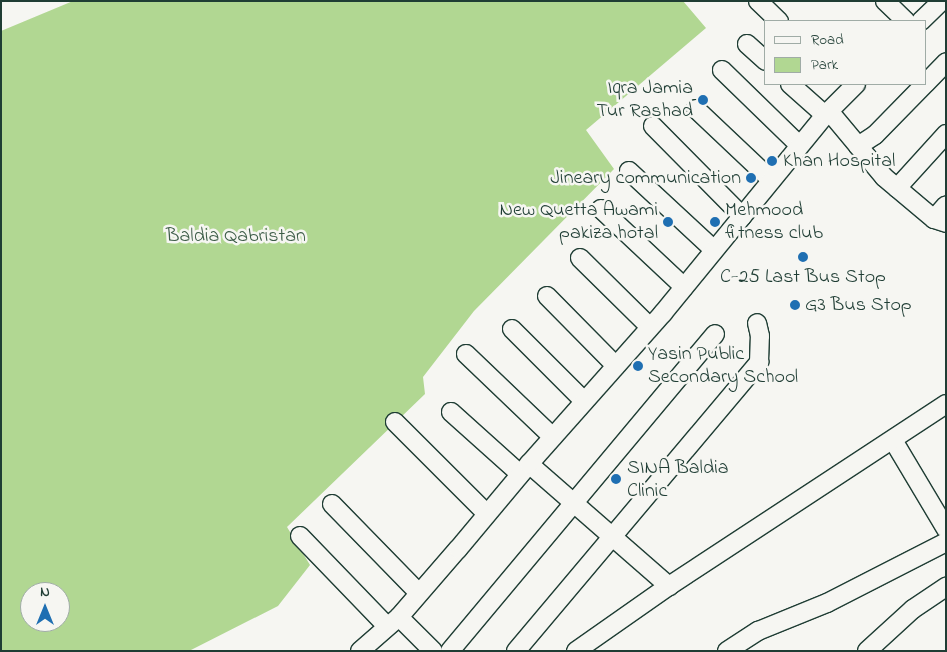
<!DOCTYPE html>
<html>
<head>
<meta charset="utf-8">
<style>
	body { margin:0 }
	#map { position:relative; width:947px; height:652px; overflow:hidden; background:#f6f6f2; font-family:"Indie Flower",sans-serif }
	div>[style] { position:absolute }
	.green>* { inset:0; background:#b1d792 }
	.roads { filter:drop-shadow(1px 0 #1f3d34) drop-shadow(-1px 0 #1f3d34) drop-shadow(0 1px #1f3d34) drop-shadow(0 -1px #1f3d34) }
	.street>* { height:18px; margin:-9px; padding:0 9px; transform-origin:9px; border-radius:9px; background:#f6f6f2 }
	.dots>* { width:14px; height:14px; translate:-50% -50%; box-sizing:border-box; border:2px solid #f6f6f2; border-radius:50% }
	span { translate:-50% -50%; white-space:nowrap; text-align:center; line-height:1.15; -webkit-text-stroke:5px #f6f6f2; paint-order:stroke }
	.poi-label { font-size:20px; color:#1f3d34 }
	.right { translate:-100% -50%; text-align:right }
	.left { translate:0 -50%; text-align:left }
	.park-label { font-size:20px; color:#3c5c47 }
	.frame { position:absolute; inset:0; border:2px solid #1f3d34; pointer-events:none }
	.legend { position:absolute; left:764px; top:20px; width:162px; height:65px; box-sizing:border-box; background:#f6f6f2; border:1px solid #a0aca6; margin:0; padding:6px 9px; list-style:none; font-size:15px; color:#1f3d34 }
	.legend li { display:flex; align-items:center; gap:10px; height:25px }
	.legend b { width:25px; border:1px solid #a0aca6 }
	.north { position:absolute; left:20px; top:582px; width:50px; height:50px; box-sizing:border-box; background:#f6f6f2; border:1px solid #a0aca6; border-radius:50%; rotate:0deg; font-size:14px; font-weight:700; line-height:20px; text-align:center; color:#1f3d34 }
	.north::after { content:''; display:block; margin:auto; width:18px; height:22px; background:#1f6fb2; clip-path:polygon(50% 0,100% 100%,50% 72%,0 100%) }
</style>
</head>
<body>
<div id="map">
	<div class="green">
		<div style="clip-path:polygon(evenodd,73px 1px,683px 1px,706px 28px,586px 130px,614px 169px,474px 311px,423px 377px,425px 394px,287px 527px,310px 565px,278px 606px,189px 651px,1px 651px,1px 31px,73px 1px,30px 592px,60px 592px,60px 622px,30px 622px,30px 592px)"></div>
	</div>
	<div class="roads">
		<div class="street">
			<div style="left:758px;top:1px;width:29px;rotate:44deg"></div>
			<div style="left:885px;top:1px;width:29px;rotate:44deg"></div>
			<div style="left:921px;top:21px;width:29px;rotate:-44deg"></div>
			<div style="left:747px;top:44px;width:25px;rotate:42deg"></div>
			<div style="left:722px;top:70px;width:107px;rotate:44.2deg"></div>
			<div style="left:926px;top:83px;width:29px;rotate:-46deg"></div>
			<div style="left:790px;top:84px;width:47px;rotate:41.5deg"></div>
			<div style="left:696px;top:109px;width:103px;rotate:43.4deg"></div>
			<div style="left:829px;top:111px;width:86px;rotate:50.2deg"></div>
			<div style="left:884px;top:177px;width:65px;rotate:40deg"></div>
			<div style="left:934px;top:219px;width:13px;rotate:18deg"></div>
			<div style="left:653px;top:126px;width:127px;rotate:45.3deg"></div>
			<div style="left:858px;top:146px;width:20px;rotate:-33deg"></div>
			<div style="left:875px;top:135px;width:71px;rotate:-45.6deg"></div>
			<div style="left:629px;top:171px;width:116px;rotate:42.9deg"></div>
			<div style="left:897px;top:188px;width:73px;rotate:-47.8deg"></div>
			<div style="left:601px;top:209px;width:114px;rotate:43.2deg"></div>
			<div style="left:934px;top:219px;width:18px;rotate:-49deg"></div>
			<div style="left:580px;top:258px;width:98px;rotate:44.6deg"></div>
			<div style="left:547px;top:296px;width:98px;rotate:45.4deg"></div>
			<div style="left:512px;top:329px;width:102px;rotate:45deg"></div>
			<div style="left:466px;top:354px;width:120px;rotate:43.7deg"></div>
			<div style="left:451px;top:412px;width:93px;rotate:41.9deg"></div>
			<div style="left:395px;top:422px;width:130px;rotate:45deg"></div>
			<div style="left:893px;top:440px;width:104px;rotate:59.2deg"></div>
			<div style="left:529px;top:464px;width:186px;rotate:41.1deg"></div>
			<div style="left:332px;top:504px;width:124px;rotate:45.7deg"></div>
			<div style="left:300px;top:536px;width:125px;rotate:46deg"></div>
			<div style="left:399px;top:617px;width:48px;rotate:45deg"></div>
			<div style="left:360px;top:651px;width:52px;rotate:-41.1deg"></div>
			<div style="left:399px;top:617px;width:90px;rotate:-49.1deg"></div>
			<div style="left:458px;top:549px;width:111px;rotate:-50.1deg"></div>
			<div style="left:529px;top:464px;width:202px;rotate:-48.4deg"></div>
			<div style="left:663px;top:313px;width:256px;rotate:-50.7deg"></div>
			<div style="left:825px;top:115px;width:44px;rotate:-45deg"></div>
			<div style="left:450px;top:651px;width:413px;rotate:-50.1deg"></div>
			<div style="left:516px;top:651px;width:378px;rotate:-49.9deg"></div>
			<div style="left:759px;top:362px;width:26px;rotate:-88deg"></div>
			<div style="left:760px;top:336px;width:13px;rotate:-103deg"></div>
			<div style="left:576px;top:651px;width:113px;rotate:-35deg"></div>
			<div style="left:669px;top:586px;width:331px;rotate:-33.3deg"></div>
			<div style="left:727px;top:651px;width:37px;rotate:-33deg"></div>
			<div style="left:758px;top:631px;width:74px;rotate:-22.1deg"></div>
			<div style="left:827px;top:603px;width:134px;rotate:-27.1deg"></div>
			<div style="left:867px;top:651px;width:62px;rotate:-42.4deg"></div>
			<div style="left:913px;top:609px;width:40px;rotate:-34deg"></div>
		</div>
	</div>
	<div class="dots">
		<div style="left:703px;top:100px;background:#1f6fb2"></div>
		<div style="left:772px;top:161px;background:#1f6fb2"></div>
		<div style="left:751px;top:178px;background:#1f6fb2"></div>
		<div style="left:668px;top:222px;background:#1f6fb2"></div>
		<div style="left:715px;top:222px;background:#1f6fb2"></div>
		<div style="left:803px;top:257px;background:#1f6fb2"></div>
		<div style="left:795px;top:305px;background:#1f6fb2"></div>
		<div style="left:638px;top:366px;background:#1f6fb2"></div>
		<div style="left:616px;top:479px;background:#1f6fb2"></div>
	</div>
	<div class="poi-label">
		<span class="right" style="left:693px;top:100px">Iqra Jamia<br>Tur Rashad</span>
		<span class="left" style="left:783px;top:161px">Khan Hospital</span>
		<span class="right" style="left:741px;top:178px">Jineary communication</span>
		<span class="right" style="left:658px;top:222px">New Quetta Awami<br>pakiza hotal</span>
		<span class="left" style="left:725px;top:222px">Mehmood<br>fitness club</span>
		<span style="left:803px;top:277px">C-25 Last Bus Stop</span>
		<span class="left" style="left:805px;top:305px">G3 Bus Stop</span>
		<span class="left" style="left:648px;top:366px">Yasin Public<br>Secondary School</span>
		<span class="left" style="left:627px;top:480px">SINA Baldia<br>Clinic</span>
	</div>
	<div class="park-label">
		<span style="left:236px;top:236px">Baldia Qabristan</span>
	</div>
	<div class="frame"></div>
	<ul class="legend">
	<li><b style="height:6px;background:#f6f6f2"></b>Road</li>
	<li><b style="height:14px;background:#b1d792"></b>Park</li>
	</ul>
	<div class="north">N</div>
</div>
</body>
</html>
